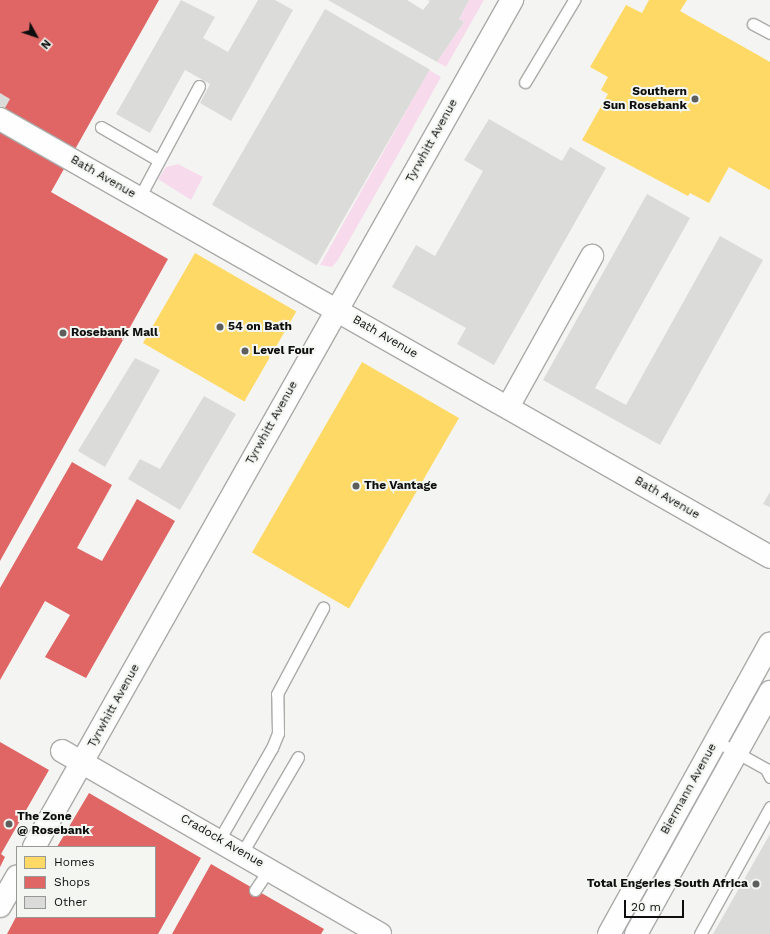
<!DOCTYPE html>
<html>
<head>
<meta charset="utf-8">
<style>
	body { margin:0 }
	#map { position:relative; width:770px; height:934px; overflow:hidden; background:#f4f5f2; font-family:"Work Sans",sans-serif }
	div>[style] { position:absolute }
	.green>* { inset:0; background:#f7dbec }
	.homes>* { inset:0; background:#ffd966; transform-origin:0 0 }
	.shops>* { inset:0; background:#e06666 }
	.building>* { inset:0; background:#dbdbd9; transform-origin:0 0 }
	.roads { filter:drop-shadow(1px 0 #aaaba9) drop-shadow(-1px 0 #aaaba9) drop-shadow(0 1px #aaaba9) drop-shadow(0 -1px #aaaba9) }
	.lane>* { height:11px; margin:-5.5px; padding:0 5.5px; transform-origin:5.5px; border-radius:5.5px; background:#fdfefd }
	.street>* { height:22px; margin:-11px; padding:0 11px; transform-origin:11px; border-radius:11px; background:#fdfefd }
	.dots>* { width:11px; height:11px; translate:-50% -50%; box-sizing:border-box; border:2px solid #f4f6f1; border-radius:50% }
	span { translate:-50% -50%; white-space:nowrap; text-align:center; line-height:1.15; -webkit-text-stroke:4px #f4f6f1; paint-order:stroke }
	.poi-label { font-size:12px; color:#0d0e0d; font-weight:700 }
	.right { translate:-100% -50%; text-align:right }
	.left { translate:0 -50%; text-align:left }
	.street-label { font-size:12px; color:#0d0e0d }
	.legend { position:absolute; left:16px; top:846px; width:140px; height:72px; box-sizing:border-box; background:#f4f6f1; border:1px solid #989996; margin:0; padding:5px 7px; list-style:none; font-size:12px; color:#0d0e0d }
	.legend li { display:flex; align-items:center; gap:8px; height:20px }
	.legend b { width:20px; border:1px solid #989996 }
	.north { position:absolute; left:16px; top:16px; width:40px; height:40px; -webkit-text-stroke:3px #f4f6f1; paint-order:stroke; rotate:130deg; font-size:11px; font-weight:700; line-height:16px; text-align:center; color:#0d0e0d }
	.north::after { content:''; display:block; margin:auto; width:14px; height:18px; background:#0d0e0d; clip-path:polygon(50% 0,100% 100%,50% 72%,0 100%) }
	.scale { position:absolute; left:624px; top:900px; width:60px; height:18px; box-sizing:border-box; border:2px solid #0d0e0d; border-top:0; padding-left:5px; font-size:12px; line-height:14px; white-space:nowrap; color:#0d0e0d; -webkit-text-stroke:3px #f4f6f1; paint-order:stroke }
</style>
</head>
<body>
<div id="map">
	<div class="green">
		<div style="clip-path:polygon(469px 0,484px 0,446px 67px,437px 62px,464px 22px,459px 19px)"></div>
		<div style="clip-path:polygon(429px 70px,441px 77px,400px 151px,338px 260px,332px 267px,320px 265px)"></div>
		<div style="clip-path:polygon(178px 164px,203px 177px,191px 200px,158px 179px,166px 167px)"></div>
	</div>
	<div class="homes">
		<div style="clip-path:polygon(649px 0,687px 0,680px 11px,770px 62px,770px 190px,729px 167px,709px 203px,690px 193px,688px 196px,582px 140px,608px 94px,601px 90px,608px 77px,590px 67px,626px 5px,642px 13px)"></div>
		<div style="left:195px;top:253px;width:117px;height:104px;rotate:30deg"></div>
		<div style="left:362px;top:362px;width:112px;height:220px;rotate:30deg"></div>
	</div>
	<div class="shops">
		<div style="clip-path:polygon(0 0,159px 0,51px 192px,168px 259px,0 561px)"></div>
		<div style="clip-path:polygon(72px 462px,112px 485px,77px 548px,102px 561px,137px 499px,175px 521px,86px 678px,45px 657px,70px 615px,45px 601px,0 680px,0 588px)"></div>
		<div style="clip-path:polygon(0 742px,49px 770px,1px 854px,5px 857px,0 867px)"></div>
		<div style="clip-path:polygon(89px 793px,201px 858px,158px 934px,7px 934px,16px 917px,155px 917px,155px 847px,57px 847px)"></div>
		<div style="clip-path:polygon(211px 864px,324px 929px,321px 934px,172px 934px)"></div>
	</div>
	<div class="building">
		<div style="clip-path:polygon(181px 0,215px 17px,203px 38px,228px 52px,258px 0,275px 0,293px 10px,231px 121px,200px 103px,210px 84px,185px 70px,150px 133px,116px 114px)"></div>
		<div style="clip-path:polygon(328px 0,407px 0,423px 10px,430px 1px,427px 0,469px 0,459px 19px,464px 22px,437px 62px)"></div>
		<div style="left:325px;top:9px;width:121px;height:226px;rotate:30deg"></div>
		<div style="clip-path:polygon(0 93px,10px 99px,0 117px)"></div>
		<div style="clip-path:polygon(489px 119px,562px 161px,570px 147px,606px 168px,494px 365px,457px 344px,466px 328px,392px 287px,416px 245px,435px 256px,483px 171px,464px 160px)"></div>
		<div style="clip-path:polygon(647px 194px,690px 218px,595px 388px,626px 405px,720px 236px,763px 260px,660px 445px,543px 380px)"></div>
		<div style="clip-path:polygon(135px 358px,160px 370px,105px 467px,78px 451px)"></div>
		<div style="clip-path:polygon(204px 396px,236px 414px,180px 510px,128px 479px,140px 459px,160px 469px)"></div>
		<div style="clip-path:polygon(770px 492px,770px 507px,763px 504px)"></div>
		<div style="clip-path:polygon(770px 834px,770px 934px,713px 934px)"></div>
	</div>
	<div class="roads">
		<div class="lane">
			<div style="left:753px;top:24px;width:19px;rotate:28deg"></div>
			<div style="left:525px;top:82px;width:96px;rotate:-59.1deg"></div>
			<div style="left:101px;top:127px;width:66px;rotate:30.1deg"></div>
			<div style="left:139px;top:198px;width:127px;rotate:-61.8deg"></div>
			<div style="left:716px;top:741px;width:57px;rotate:29.2deg"></div>
			<div style="left:766px;top:769px;width:9px;rotate:63deg"></div>
			<div style="left:219px;top:840px;width:106px;rotate:-60.1deg"></div>
			<div style="left:272px;top:748px;width:16px;rotate:-68deg"></div>
			<div style="left:278px;top:733px;width:39px;rotate:-91deg"></div>
			<div style="left:277px;top:694px;width:98px;rotate:-61.9deg"></div>
			<div style="left:242px;top:853px;width:111px;rotate:-59.7deg"></div>
			<div style="left:255px;top:890px;width:25px;rotate:-56deg"></div>
			<div style="left:700px;top:934px;width:145px;rotate:-61.1deg"></div>
		</div>
		<div class="street">
			<div style="left:0;top:119px;width:886px;rotate:29.63deg"></div>
			<div style="left:508px;top:407px;width:173px;rotate:-60.9deg"></div>
			<div style="left:62px;top:751px;width:367px;rotate:29.9deg"></div>
			<div style="left:34px;top:847px;width:973px;rotate:-60.56deg"></div>
			<div style="left:0;top:906px;width:34px;rotate:-60deg"></div>
			<div style="left:609px;top:934px;width:332px;rotate:-61deg"></div>
			<div style="left:636px;top:934px;width:277px;rotate:-61deg"></div>
		</div>
	</div>
	<div class="dots">
		<div style="left:695px;top:99px;background:#5e5f5d"></div>
		<div style="left:220px;top:327px;background:#5e5f5d"></div>
		<div style="left:63px;top:333px;background:#5e5f5d"></div>
		<div style="left:245px;top:351px;background:#5e5f5d"></div>
		<div style="left:356px;top:486px;background:#5e5f5d"></div>
		<div style="left:9px;top:824px;background:#5e5f5d"></div>
		<div style="left:756px;top:884px;background:#5e5f5d"></div>
	</div>
	<div class="poi-label">
		<span class="right" style="left:687px;top:99px">Southern<br>Sun Rosebank</span>
		<span class="left" style="left:228px;top:327px">54 on Bath</span>
		<span class="left" style="left:71px;top:333px">Rosebank Mall</span>
		<span class="left" style="left:253px;top:351px">Level Four</span>
		<span class="left" style="left:364px;top:486px">The Vantage</span>
		<span class="left" style="left:17px;top:824px">The Zone<br>@ Rosebank</span>
		<span class="right" style="left:748px;top:884px">Total Engeries South Africa</span>
	</div>
	<div class="street-label">
		<span style="left:432px;top:141px;rotate:-61deg">Tyrwhitt Avenue</span>
		<span style="left:103px;top:177px;rotate:30deg">Bath Avenue</span>
		<span style="left:385px;top:337px;rotate:30deg">Bath Avenue</span>
		<span style="left:272px;top:423px;rotate:-61deg">Tyrwhitt Avenue</span>
		<span style="left:667px;top:498px;rotate:30deg">Bath Avenue</span>
		<span style="left:114px;top:706px;rotate:-61deg">Tyrwhitt Avenue</span>
		<span style="left:689px;top:789px;rotate:-61deg">Biermann Avenue</span>
		<span style="left:222px;top:841px;rotate:30deg">Cradock Avenue</span>
	</div>
	<ul class="legend">
	<li><b style="height:11px;background:#ffd966"></b>Homes</li>
	<li><b style="height:11px;background:#e06666"></b>Shops</li>
	<li><b style="height:11px;background:#dbdbd9"></b>Other</li>
	</ul>
	<div class="north">N</div>
	<div class="scale">20 m</div>
</div>
</body>
</html>
